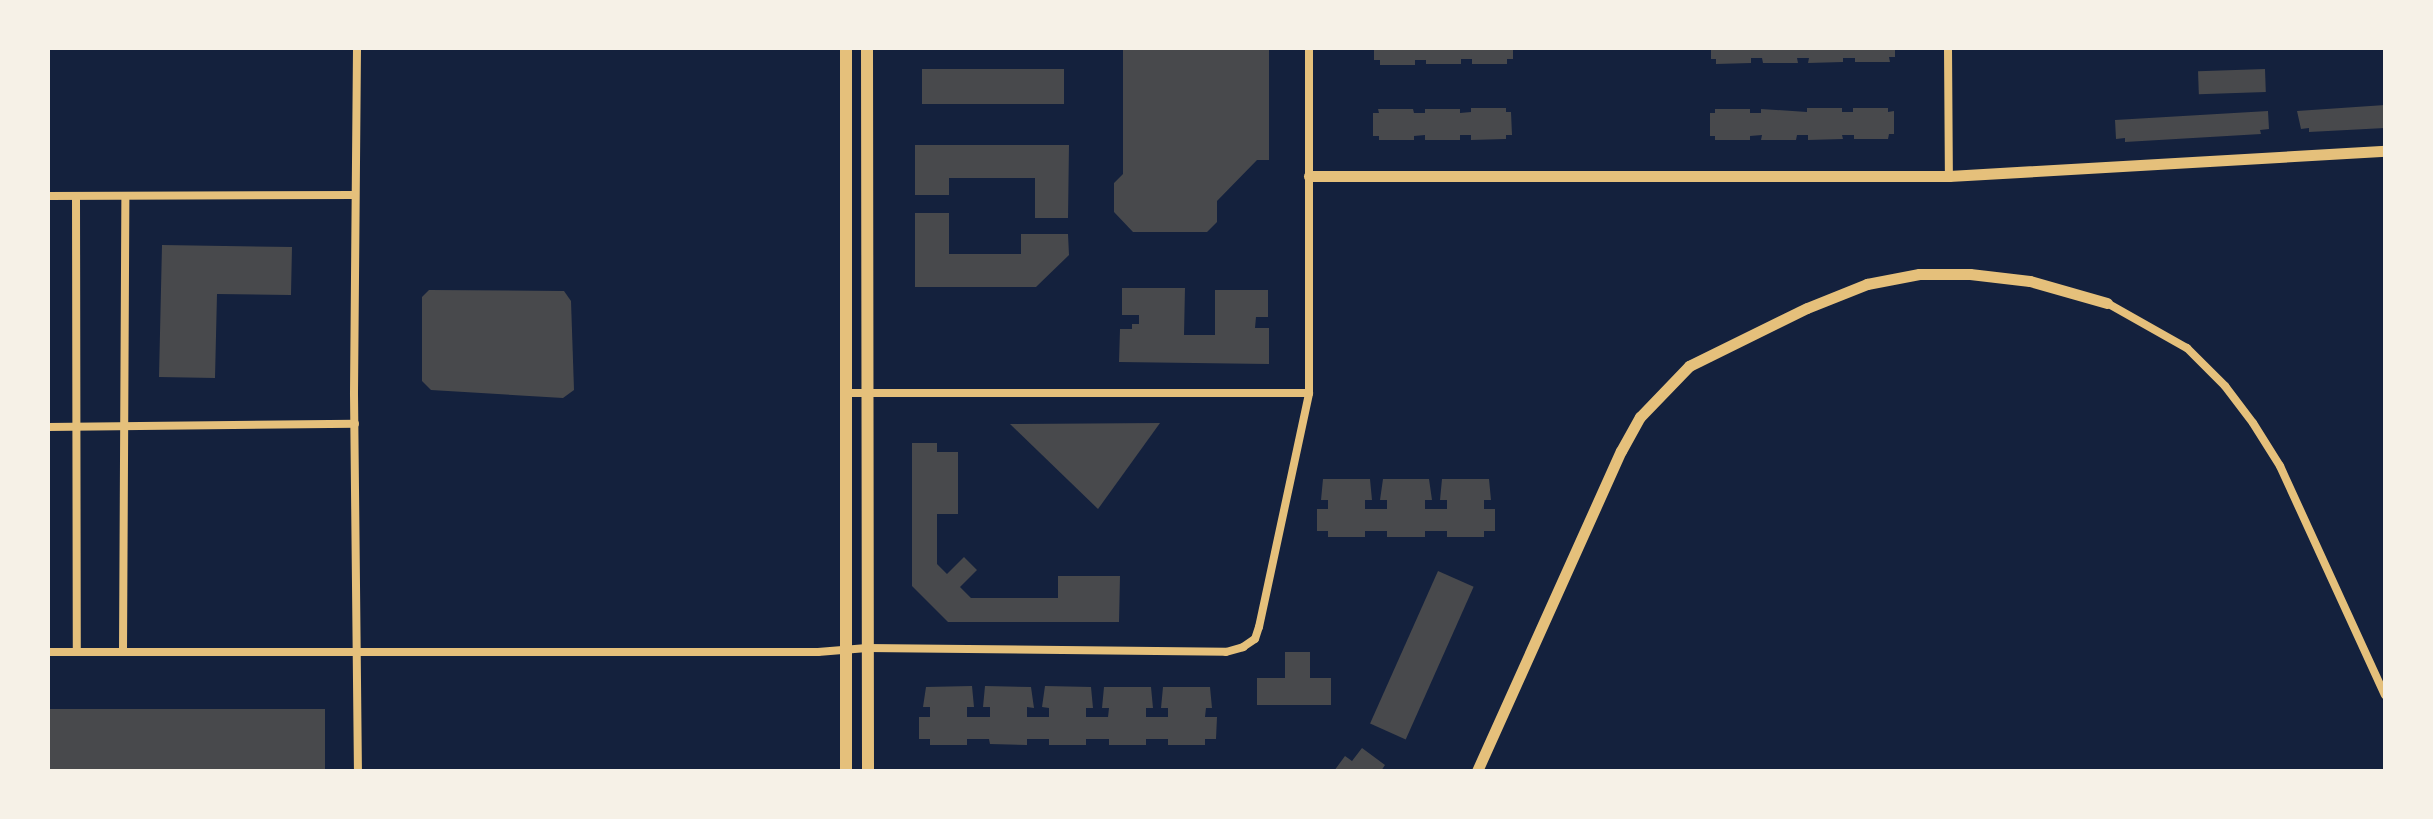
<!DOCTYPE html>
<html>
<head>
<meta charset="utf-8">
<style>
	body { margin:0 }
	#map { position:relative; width:2433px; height:819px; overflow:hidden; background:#14213d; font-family:"Source Sans 3",sans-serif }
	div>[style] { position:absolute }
	.building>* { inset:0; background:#48494c; transform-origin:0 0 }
	.minor>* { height:8px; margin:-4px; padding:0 4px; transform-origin:4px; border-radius:4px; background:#e5c07b }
	.tertiary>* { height:11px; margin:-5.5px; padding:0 5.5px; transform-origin:5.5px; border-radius:5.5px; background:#e5c07b }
	.secondary>* { height:12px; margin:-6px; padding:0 6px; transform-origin:6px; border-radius:6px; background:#e5c07b }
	span { translate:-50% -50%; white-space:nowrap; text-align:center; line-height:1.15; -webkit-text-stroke:6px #f6f1e7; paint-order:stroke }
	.frame { position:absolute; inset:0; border:50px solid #f6f1e7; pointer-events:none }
</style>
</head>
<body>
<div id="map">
	<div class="building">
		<div style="clip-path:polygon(1123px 48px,1269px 48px,1269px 160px,1257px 160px,1217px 201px,1217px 222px,1207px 232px,1133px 232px,1114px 212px,1114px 183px,1123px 174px)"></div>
		<div style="clip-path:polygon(1374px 48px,1513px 48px,1513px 59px,1507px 59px,1507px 64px,1472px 64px,1472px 59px,1461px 59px,1461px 64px,1426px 64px,1426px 60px,1415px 60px,1415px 65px,1380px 65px,1380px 60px,1374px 60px)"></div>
		<div style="clip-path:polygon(1711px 48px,1895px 48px,1895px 57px,1889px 57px,1890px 62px,1855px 62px,1855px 58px,1843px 58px,1843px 62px,1808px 63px,1809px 58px,1797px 58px,1798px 63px,1763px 63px,1762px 58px,1751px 58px,1751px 63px,1716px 64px,1716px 59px,1711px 59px)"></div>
		<div style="left:922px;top:69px;width:142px;height:35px"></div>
		<div style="left:2265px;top:69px;width:23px;height:67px;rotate:88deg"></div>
		<div style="clip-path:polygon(2385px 105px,2385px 128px,2309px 132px,2309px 128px,2301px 129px,2297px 111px)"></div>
		<div style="clip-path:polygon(1471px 108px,1506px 108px,1506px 112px,1511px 112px,1512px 135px,1506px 135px,1506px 139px,1471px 140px,1471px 135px,1460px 135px,1460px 140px,1425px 140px,1425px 135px,1414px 136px,1414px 140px,1379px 140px,1379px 136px,1373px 136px,1373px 113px,1379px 113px,1378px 109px,1413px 109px,1414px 113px,1425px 113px,1425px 109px,1460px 109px,1460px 113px,1471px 112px)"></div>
		<div style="clip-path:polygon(1807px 108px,1842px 108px,1842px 112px,1853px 112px,1853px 108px,1888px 108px,1888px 112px,1894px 111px,1894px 134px,1889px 134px,1888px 139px,1854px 139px,1854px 135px,1842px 135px,1843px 139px,1808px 140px,1808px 135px,1797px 135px,1796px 140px,1761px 140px,1762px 135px,1750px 136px,1750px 140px,1715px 140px,1715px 136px,1710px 136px,1710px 113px,1715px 113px,1715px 109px,1750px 109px,1750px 113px,1761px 113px,1761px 109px,1807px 112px)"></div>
		<div style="clip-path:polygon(2268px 111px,2269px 129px,2260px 130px,2261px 134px,2125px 142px,2125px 138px,2116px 139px,2115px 120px)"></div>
		<div style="clip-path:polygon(915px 145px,1069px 145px,1068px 218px,1035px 218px,1035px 178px,949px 178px,949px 195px,915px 195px)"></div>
		<div style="clip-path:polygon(915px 213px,949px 213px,949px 254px,1021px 254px,1021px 234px,1068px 234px,1069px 255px,1036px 287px,915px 287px)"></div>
		<div style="clip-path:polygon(162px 245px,292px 247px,291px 295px,217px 294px,215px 378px,159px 377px)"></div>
		<div style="clip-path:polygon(1122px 288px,1185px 288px,1184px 335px,1215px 335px,1215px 290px,1268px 290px,1268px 317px,1256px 317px,1255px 328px,1269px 328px,1269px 364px,1119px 362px,1120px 329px,1132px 329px,1132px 324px,1139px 324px,1139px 315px,1122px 315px)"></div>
		<div style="clip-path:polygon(429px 290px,564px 291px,571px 301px,574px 390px,563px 398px,431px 390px,422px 381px,422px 297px)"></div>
		<div style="clip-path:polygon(1160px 423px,1098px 509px,1010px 424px)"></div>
		<div style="clip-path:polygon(912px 443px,937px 443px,937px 452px,958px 452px,958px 514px,937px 514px,937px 564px,947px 574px,964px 557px,977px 570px,960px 587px,971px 598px,1058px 598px,1058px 576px,1120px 576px,1119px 622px,948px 622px,912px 586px)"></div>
		<div style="clip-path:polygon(1323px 479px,1370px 479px,1372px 500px,1365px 500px,1365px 509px,1387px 509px,1387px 500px,1380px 500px,1383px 479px,1429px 479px,1432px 500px,1425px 500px,1425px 509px,1447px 509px,1447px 500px,1440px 500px,1442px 479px,1489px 479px,1491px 500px,1484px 500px,1484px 509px,1495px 509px,1495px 531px,1484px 531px,1484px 537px,1447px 537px,1447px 531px,1425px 531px,1425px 537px,1387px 537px,1387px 531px,1365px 531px,1365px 537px,1328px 537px,1328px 531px,1317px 531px,1317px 509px,1328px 509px,1328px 500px,1321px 500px)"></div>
		<div style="left:1438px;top:571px;width:39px;height:167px;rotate:24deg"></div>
		<div style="clip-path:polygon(1285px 652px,1310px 652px,1310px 678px,1331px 678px,1331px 705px,1257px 705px,1257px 678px,1285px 678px)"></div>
		<div style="clip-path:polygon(972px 686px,974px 707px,967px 707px,967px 717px,990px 717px,990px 707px,983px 707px,985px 686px,1031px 687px,1034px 708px,1027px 707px,1027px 717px,1049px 717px,1049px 708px,1042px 707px,1045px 686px,1091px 687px,1093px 708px,1086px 708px,1086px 717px,1108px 717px,1109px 708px,1102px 708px,1104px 687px,1151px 687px,1153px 708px,1146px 708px,1146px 717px,1168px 717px,1168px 708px,1161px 708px,1163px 687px,1210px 687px,1212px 708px,1206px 708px,1205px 717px,1217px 717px,1216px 739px,1205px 739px,1205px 745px,1168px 745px,1168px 739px,1146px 739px,1146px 745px,1109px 745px,1109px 739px,1086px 739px,1086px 745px,1049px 745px,1049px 739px,1027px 739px,1027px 745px,990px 744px,989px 739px,967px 739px,967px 745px,930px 745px,930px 739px,919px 739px,919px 717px,930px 717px,930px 707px,923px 707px,926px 687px)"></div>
		<div style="left:48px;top:709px;width:277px;height:62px"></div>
		<div style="clip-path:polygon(1362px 748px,1385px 765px,1381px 771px,1334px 771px,1345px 756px,1352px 761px)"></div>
	</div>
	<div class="minor">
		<div style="left:357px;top:48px;width:346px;rotate:90.5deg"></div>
		<div style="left:354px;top:394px;width:377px;rotate:89.4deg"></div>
		<div style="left:1948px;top:48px;width:128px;rotate:89.6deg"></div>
		<div style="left:48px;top:196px;width:307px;rotate:-0.2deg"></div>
		<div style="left:76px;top:197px;width:455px;rotate:89.9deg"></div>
		<div style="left:2107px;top:303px;width:92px;rotate:29.4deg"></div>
		<div style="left:2187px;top:348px;width:54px;rotate:45deg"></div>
		<div style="left:2225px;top:386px;width:46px;rotate:52.9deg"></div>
		<div style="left:2253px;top:423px;width:51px;rotate:57.9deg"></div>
		<div style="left:2280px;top:466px;width:252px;rotate:65.4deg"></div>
		<div style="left:847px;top:393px;width:462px"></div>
		<div style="left:48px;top:427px;width:307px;rotate:-0.6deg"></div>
		<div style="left:48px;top:652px;width:770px"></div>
		<div style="left:818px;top:652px;width:49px;rotate:-4.7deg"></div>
		<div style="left:867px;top:648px;width:359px;rotate:0.6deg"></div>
		<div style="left:1226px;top:652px;width:18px;rotate:-16deg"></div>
		<div style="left:1243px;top:647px;width:14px;rotate:-34deg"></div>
		<div style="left:1255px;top:639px;width:13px;rotate:-72deg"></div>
		<div style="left:1259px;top:627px;width:239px;rotate:-77.9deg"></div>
		<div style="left:1309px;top:393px;width:345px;rotate:-90deg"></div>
		<div style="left:123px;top:652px;width:454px;rotate:-89.7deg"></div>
	</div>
	<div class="tertiary">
		<div style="left:1309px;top:176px;width:640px"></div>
		<div style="left:1949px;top:176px;width:437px;rotate:-3.3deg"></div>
		<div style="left:1477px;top:771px;width:351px;rotate:-65.8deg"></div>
		<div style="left:1621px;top:451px;width:39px;rotate:-61deg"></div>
		<div style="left:1640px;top:417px;width:71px;rotate:-46.1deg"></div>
		<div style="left:1689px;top:366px;width:131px;rotate:-26.2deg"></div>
		<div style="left:1807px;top:308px;width:65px;rotate:-21.8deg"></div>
		<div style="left:1867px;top:284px;width:53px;rotate:-10.9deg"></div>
		<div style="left:1919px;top:274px;width:51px"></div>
		<div style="left:1970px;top:274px;width:60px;rotate:6.7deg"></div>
		<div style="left:2030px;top:281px;width:80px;rotate:15.9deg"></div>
	</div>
	<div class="secondary">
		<div style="left:846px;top:48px;width:723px;rotate:90deg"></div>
		<div style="left:867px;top:48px;width:723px;rotate:89.92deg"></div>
	</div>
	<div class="frame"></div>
</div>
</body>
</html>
